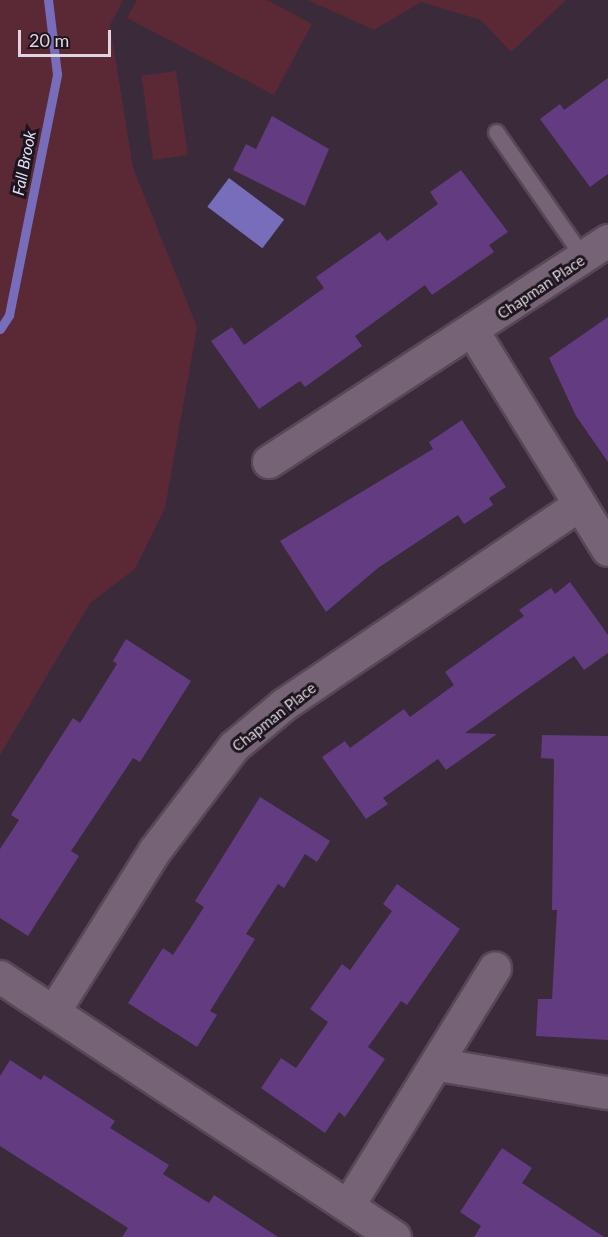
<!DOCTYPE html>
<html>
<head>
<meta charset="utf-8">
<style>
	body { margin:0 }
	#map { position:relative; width:608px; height:1237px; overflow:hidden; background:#3b2a3a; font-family:Lato,sans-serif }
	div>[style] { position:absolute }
	.green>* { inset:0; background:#5b2936; transform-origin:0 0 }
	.water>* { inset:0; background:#786dbb; transform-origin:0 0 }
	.stream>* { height:9px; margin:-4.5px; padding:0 4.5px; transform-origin:4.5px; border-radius:4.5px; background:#786dbb }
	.building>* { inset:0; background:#623b80 }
	.roads { filter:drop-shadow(2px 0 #574856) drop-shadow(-2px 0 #574856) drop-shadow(0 2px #574856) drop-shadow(0 -2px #574856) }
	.lane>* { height:15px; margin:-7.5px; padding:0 7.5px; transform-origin:7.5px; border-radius:7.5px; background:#766375 }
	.street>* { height:32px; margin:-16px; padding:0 16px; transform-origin:16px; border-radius:16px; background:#766375 }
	span { translate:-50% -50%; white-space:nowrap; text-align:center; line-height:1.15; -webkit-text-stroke:6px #1d151d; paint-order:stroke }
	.street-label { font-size:15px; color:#dfd4df }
	.water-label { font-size:16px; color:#e2e0f6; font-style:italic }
	.scale { position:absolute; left:18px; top:30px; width:93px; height:27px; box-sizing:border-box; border:3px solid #dfd4df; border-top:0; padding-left:8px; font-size:18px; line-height:21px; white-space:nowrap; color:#dfd4df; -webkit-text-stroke:4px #1d151d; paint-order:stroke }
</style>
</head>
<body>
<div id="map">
	<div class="green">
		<div style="clip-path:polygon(0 0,123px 0,110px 25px,133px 168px,197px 327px,165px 508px,135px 569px,90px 603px,0 755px)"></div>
		<div style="clip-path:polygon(137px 0,267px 0,312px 24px,274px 95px,127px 18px)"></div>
		<div style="clip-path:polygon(308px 0,566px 0,511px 52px,481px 20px,421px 2px,374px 30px)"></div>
		<div style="left:176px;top:71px;width:85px;height:35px;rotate:82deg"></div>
	</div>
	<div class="water">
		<div style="left:229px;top:178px;width:69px;height:36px;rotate:37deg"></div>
	</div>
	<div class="stream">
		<div style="left:0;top:329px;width:17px;rotate:-57deg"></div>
		<div style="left:9px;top:315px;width:246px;rotate:-78.7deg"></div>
		<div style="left:57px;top:74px;width:75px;rotate:-96.9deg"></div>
	</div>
	<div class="building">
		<div style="clip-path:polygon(608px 78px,608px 174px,590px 187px,540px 119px,560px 104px,564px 110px)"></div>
		<div style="clip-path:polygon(272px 116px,329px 149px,305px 206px,233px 170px,246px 144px,256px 149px)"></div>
		<div style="clip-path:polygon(461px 170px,508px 232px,489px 245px,494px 252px,432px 295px,425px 285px,355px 336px,362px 346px,305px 387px,300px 381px,259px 409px,211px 341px,232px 327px,244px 345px,324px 288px,316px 277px,380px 232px,387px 241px,438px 204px,430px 192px)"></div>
		<div style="clip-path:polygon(608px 317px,608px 462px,576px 416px,549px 358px)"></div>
		<div style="clip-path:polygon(462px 420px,506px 487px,489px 498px,493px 505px,464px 524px,458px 515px,378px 568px,326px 612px,280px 541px,433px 449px,429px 442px)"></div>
		<div style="clip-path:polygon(570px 582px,608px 635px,608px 653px,584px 670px,574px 656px,465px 733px,497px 734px,446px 770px,438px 759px,383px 798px,388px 804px,366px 819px,322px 757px,345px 741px,350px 748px,404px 709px,410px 717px,454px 685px,445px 672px,524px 616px,519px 610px,551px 588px,555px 594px)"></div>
		<div style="clip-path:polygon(126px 639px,191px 681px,140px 762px,133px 758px,71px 851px,79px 856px,28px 936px,0 918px,0 849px,19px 820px,11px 815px,73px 718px,80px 723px,117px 664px,113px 661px)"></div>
		<div style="clip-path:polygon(542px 735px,608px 736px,608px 1040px,536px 1036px,538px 999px,552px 999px,557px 910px,552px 910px,554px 759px,541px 758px)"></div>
		<div style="clip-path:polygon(260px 797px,330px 841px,317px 862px,305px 854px,284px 888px,278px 884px,246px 934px,255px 939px,210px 1011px,217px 1015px,197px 1047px,128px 1003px,163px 948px,173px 955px,204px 907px,195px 901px)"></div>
		<div style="clip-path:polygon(397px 884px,460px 929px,407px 1005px,401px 1001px,368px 1047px,385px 1059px,345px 1117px,339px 1112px,325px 1133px,261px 1088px,281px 1058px,296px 1068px,328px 1022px,310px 1009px,342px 964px,350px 970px,392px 911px,383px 904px)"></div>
		<div style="clip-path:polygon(10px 1060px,41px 1080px,44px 1075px,115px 1121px,110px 1128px,169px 1165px,163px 1174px,209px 1203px,214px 1195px,278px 1237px,122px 1237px,128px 1228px,0 1146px,0 1076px)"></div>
		<div style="clip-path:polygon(502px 1148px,532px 1168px,522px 1183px,604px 1237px,474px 1237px,481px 1226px,460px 1212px)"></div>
	</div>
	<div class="roads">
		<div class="lane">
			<div style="left:496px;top:132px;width:154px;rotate:55.1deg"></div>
		</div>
		<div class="street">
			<div style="left:474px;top:333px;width:255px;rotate:58.3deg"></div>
			<div style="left:269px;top:462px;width:405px;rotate:-33.1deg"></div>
			<div style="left:0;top:977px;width:473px;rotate:33.4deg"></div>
			<div style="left:54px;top:1012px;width:190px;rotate:-57.9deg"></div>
			<div style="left:155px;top:851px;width:131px;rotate:-52.8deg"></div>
			<div style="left:234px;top:747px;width:65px;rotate:-40deg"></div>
			<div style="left:284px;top:705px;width:356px;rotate:-34.1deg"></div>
			<div style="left:440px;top:1065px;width:170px;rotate:9.5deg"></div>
			<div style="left:349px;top:1205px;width:278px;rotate:-58.3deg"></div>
		</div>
	</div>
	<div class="street-label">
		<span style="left:541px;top:287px;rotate:-34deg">Chapman Place</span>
		<span style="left:274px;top:717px;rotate:-38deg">Chapman Place</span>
	</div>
	<div class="water-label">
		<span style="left:24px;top:163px;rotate:-79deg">Fall Brook</span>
	</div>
	<div class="scale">20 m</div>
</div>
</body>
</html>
